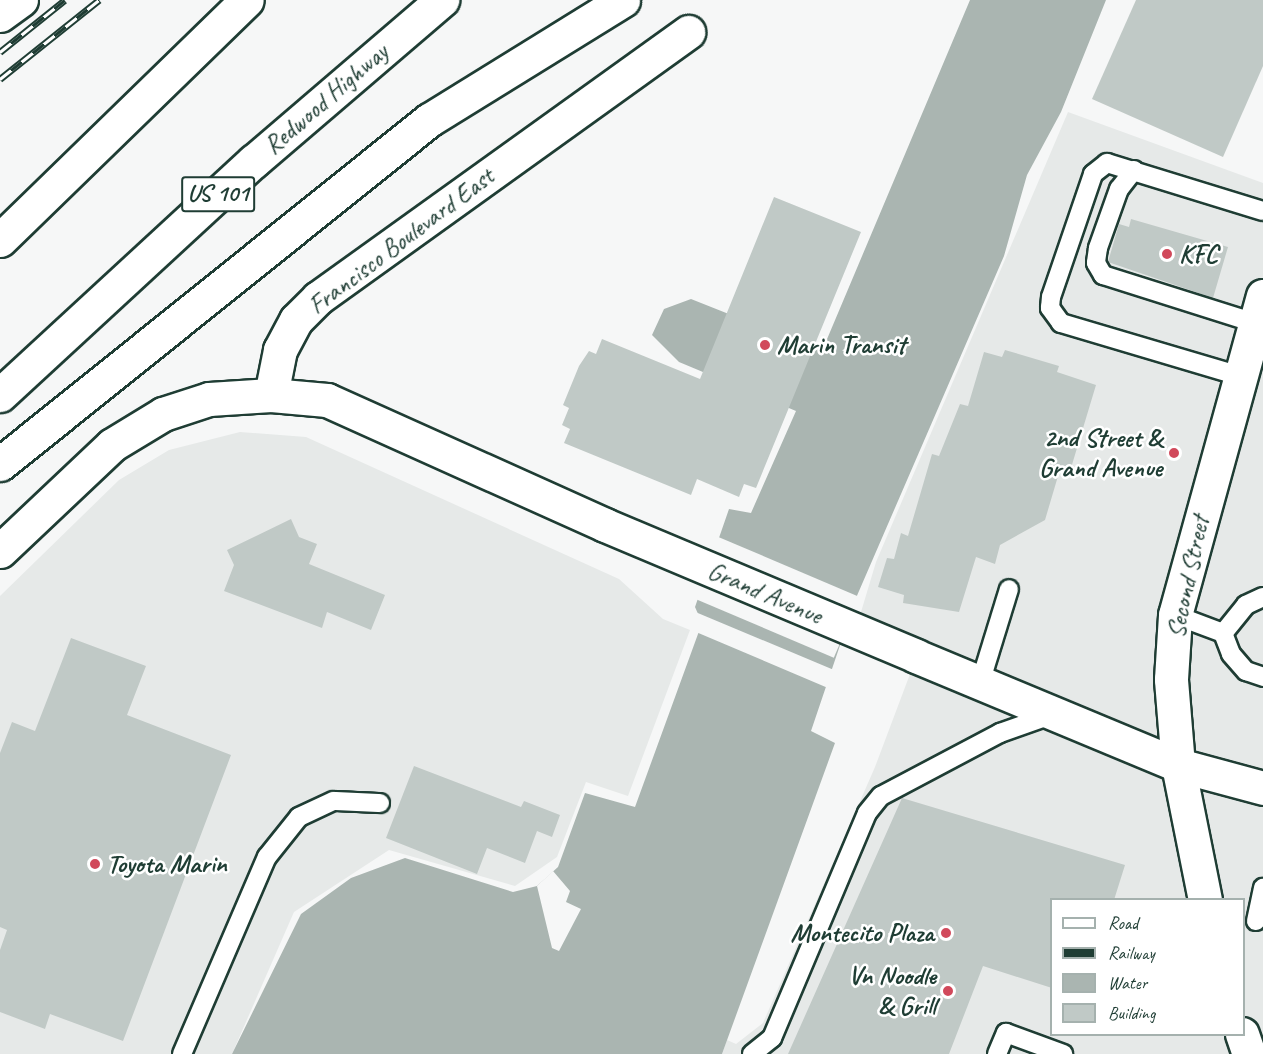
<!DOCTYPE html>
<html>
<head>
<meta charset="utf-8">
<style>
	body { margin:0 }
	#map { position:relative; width:1263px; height:1054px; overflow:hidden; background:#f6f7f7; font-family:Caveat,sans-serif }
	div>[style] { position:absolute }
	.built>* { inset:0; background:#e6e9e8 }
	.water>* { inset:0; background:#aab5b1 }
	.pier>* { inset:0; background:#f6f7f7; transform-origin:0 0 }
	.building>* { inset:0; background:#c0c9c6 }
	.roads { filter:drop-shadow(2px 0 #1f3d34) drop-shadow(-2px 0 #1f3d34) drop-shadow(0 2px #1f3d34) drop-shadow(0 -2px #1f3d34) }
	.service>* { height:18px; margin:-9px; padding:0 9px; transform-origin:9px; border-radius:9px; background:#fff }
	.minor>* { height:33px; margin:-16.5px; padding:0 16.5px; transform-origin:16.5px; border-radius:16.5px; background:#fff }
	.tertiary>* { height:33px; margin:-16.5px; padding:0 16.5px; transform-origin:16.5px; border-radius:16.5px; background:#fff }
	.secondary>* { height:33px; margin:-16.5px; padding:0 16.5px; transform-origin:16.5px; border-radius:16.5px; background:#fff }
	.motorway>* { height:33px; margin:-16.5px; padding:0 16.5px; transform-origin:16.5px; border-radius:16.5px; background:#fff }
	.rail>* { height:7px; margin-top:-3.5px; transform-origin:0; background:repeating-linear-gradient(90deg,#fff 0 14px,#1f3d34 0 28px); box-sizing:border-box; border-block:2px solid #1f3d34 }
	.dots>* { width:16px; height:16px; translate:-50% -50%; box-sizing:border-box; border:3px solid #fff; border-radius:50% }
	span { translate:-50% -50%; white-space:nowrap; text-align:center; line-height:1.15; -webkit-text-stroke:5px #fff; paint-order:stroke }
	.shield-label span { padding:2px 4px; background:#fff; border:2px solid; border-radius:4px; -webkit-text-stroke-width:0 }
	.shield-label { font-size:24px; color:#1f3d34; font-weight:700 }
	.street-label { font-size:26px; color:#1f3d34 }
	.poi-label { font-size:26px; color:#1f3d34; font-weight:700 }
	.left { translate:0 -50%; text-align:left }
	.right { translate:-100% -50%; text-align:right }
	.legend { position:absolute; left:1050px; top:898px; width:195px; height:138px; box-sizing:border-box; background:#fff; border:2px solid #a5b1ae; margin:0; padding:8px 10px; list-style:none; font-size:18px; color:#1f3d34 }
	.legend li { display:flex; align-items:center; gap:12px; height:30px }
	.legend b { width:30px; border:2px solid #a5b1ae }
</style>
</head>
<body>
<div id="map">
	<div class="built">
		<div style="clip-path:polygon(evenodd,1068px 112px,1263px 183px,1263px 1054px,722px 1054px,727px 1040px,736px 1044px,763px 1023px,875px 767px,913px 666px,858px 622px,876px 562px,1068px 112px,1052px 900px,1244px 900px,1244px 1034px,1052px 1034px,1052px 900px)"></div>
		<div style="clip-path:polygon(240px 432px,306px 437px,619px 579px,663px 619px,690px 630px,628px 796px,586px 782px,557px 857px,515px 886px,389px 850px,294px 912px,232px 1054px,0 1054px,0 596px,119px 480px,169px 450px)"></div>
	</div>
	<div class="water">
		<div style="clip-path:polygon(970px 0,1106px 0,1061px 112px,1027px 175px,1004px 256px,856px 598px,811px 731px,835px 743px,722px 1054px,232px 1054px,301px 914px,351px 878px,405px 858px,513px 892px,537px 886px,558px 867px,585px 793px,635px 807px,702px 623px,695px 607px,729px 509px,751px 513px,796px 411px,679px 362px,652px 335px,664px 309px,691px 299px,822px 351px)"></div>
	</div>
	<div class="pier">
		<div style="left:716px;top:536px;width:156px;height:66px;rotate:23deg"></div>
		<div style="clip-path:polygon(693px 611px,834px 670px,828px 688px,696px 632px,699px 623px)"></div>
		<div style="clip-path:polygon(553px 871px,570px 891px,566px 902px,581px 909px,559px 951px,552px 948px,537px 886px)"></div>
	</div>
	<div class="building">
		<div style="clip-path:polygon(1136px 0,1263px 0,1263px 66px,1223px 157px,1092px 99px)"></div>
		<div style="clip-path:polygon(774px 197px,861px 232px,756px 488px,744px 484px,739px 497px,697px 479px,691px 495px,564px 443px,570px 429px,562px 425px,569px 408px,563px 405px,579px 366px,589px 351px,596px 354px,602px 339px,700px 379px)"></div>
		<div style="clip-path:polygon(1131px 219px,1228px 247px,1213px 298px,1108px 262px,1119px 224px,1129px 227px)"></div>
		<div style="clip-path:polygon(1005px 350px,1059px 366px,1057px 372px,1096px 385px,1071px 468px,1061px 466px,1045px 520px,1000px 545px,995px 564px,976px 557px,959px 612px,903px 603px,904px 595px,878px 587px,887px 558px,894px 559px,901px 533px,908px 536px,932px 454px,939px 456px,960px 404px,968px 406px,984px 352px,1002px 357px)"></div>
		<div style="clip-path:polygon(291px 519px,299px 537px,317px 544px,309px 564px,385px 595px,371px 630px,327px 612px,322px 628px,224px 591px,234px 565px,227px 550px)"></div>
		<div style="clip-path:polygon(71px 638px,146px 666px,127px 715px,231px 755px,123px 1041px,50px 1014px,45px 1029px,0 1012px,0 950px,7px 930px,0 927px,0 753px,12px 722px,35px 731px)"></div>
		<div style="clip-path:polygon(414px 766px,521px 807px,524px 801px,560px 815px,552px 837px,537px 831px,525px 863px,487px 848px,477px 874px,386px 838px)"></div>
		<div style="clip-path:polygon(902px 798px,1125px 865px,1114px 900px,1052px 900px,1052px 988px,983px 966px,949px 1054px,788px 1054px)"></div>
	</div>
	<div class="roads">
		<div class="service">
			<div style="left:1134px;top:170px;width:24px;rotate:128deg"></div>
			<div style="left:1119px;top:189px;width:63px;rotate:109.6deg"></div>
			<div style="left:1098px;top:248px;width:15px;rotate:98deg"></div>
			<div style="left:1096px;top:263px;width:14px;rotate:60deg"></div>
			<div style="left:1103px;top:275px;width:159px;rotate:17.5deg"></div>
			<div style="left:1240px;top:376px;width:187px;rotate:-163.5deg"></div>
			<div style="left:1061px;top:323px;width:19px;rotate:-126deg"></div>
			<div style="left:1050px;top:308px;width:11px;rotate:-85deg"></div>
			<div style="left:1051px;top:297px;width:130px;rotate:-71.1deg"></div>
			<div style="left:1093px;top:174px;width:18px;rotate:-38deg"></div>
			<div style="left:1107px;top:163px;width:163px;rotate:17.1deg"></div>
			<div style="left:1263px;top:597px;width:19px;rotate:155deg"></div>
			<div style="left:1246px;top:605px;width:36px;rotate:129deg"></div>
			<div style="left:1223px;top:633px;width:22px;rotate:69deg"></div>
			<div style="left:1231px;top:654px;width:23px;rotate:49deg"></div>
			<div style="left:1246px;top:671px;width:18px;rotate:19deg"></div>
			<div style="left:1175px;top:615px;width:51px;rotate:20.6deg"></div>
			<div style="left:981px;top:680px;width:95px;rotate:-72.9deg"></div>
			<div style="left:1256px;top:921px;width:34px;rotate:-78deg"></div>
			<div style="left:182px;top:1054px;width:215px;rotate:-66.7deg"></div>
			<div style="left:267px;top:857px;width:51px;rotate:-51.3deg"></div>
			<div style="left:299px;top:817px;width:38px;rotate:-25deg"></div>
			<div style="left:334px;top:801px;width:46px;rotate:2.5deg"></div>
			<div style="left:752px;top:1054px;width:26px;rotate:-39deg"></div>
			<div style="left:772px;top:1038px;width:244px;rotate:-67.1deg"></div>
			<div style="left:867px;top:813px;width:22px;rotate:-51deg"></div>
			<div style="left:881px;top:796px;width:135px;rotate:-27.9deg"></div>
			<div style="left:1000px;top:733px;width:57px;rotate:-19.4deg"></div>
			<div style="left:997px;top:1054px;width:23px;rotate:-67deg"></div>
			<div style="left:1006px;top:1033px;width:61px;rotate:20.2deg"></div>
		</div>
		<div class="minor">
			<div style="left:271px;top:395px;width:46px;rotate:-78.7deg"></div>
			<div style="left:280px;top:350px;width:34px;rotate:-62deg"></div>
			<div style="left:296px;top:320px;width:31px;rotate:-45deg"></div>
			<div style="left:318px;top:298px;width:456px;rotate:-35.7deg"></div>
		</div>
		<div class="tertiary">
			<div style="left:0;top:15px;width:26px;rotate:-36deg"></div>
			<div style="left:0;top:551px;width:154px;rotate:-43.4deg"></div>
			<div style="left:112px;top:445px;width:60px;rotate:-31.3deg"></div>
			<div style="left:163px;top:414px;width:48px;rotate:-18.1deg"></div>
			<div style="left:209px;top:399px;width:62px;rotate:-3.7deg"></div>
			<div style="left:271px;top:395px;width:56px;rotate:5.1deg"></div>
			<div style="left:327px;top:400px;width:305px;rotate:24.2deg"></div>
			<div style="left:605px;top:525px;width:337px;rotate:22.8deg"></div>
			<div style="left:916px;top:656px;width:284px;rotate:22.6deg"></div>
			<div style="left:1178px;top:765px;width:88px;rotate:15.1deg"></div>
		</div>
		<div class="secondary">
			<div style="left:1205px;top:900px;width:138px;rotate:-101.3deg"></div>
			<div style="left:1178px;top:765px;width:86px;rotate:-94.7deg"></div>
			<div style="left:1171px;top:679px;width:64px;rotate:-86.4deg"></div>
			<div style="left:1175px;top:615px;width:331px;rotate:-74.6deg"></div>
			<div style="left:1242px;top:1034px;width:21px;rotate:71deg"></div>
		</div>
		<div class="motorway">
			<div style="left:0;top:240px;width:344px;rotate:-44.2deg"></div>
			<div style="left:0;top:395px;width:345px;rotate:-42.7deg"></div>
			<div style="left:254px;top:161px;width:248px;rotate:-40.6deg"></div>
			<div style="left:0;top:464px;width:550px;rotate:-38.72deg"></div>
			<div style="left:429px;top:120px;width:228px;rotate:-31.7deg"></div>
		</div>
	</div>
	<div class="rail">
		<div style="left:0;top:52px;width:83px;rotate:-38.7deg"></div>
		<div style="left:0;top:79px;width:127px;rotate:-38.6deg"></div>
	</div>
	<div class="dots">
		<div style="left:1167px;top:254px;background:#d1495b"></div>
		<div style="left:765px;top:345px;background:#d1495b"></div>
		<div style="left:1174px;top:453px;background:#d1495b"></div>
		<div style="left:95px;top:864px;background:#d1495b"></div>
		<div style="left:946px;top:933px;background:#d1495b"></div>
		<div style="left:948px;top:991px;background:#d1495b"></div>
	</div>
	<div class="shield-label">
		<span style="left:218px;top:194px">US 101</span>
	</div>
	<div class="street-label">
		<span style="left:326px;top:99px;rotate:-41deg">Redwood Highway</span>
		<span style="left:401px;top:241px;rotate:-37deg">Francisco Boulevard East</span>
		<span style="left:1188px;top:577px;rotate:-78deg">Second Street</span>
		<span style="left:765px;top:593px;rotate:23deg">Grand Avenue</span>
	</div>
	<div class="poi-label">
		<span class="left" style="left:1179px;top:254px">KFC</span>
		<span class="left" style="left:777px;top:345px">Marin Transit</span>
		<span class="right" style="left:1162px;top:453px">2nd Street &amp;<br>Grand Avenue</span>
		<span class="left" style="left:107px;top:864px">Toyota Marin</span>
		<span class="right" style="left:934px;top:933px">Montecito Plaza</span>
		<span class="right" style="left:936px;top:991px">Vn Noodle<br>&amp; Grill</span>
	</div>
	<ul class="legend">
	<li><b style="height:8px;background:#fff"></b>Road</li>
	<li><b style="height:8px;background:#1f3d34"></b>Railway</li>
	<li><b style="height:16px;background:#aab5b1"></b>Water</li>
	<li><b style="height:16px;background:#c0c9c6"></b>Building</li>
	</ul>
</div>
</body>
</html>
